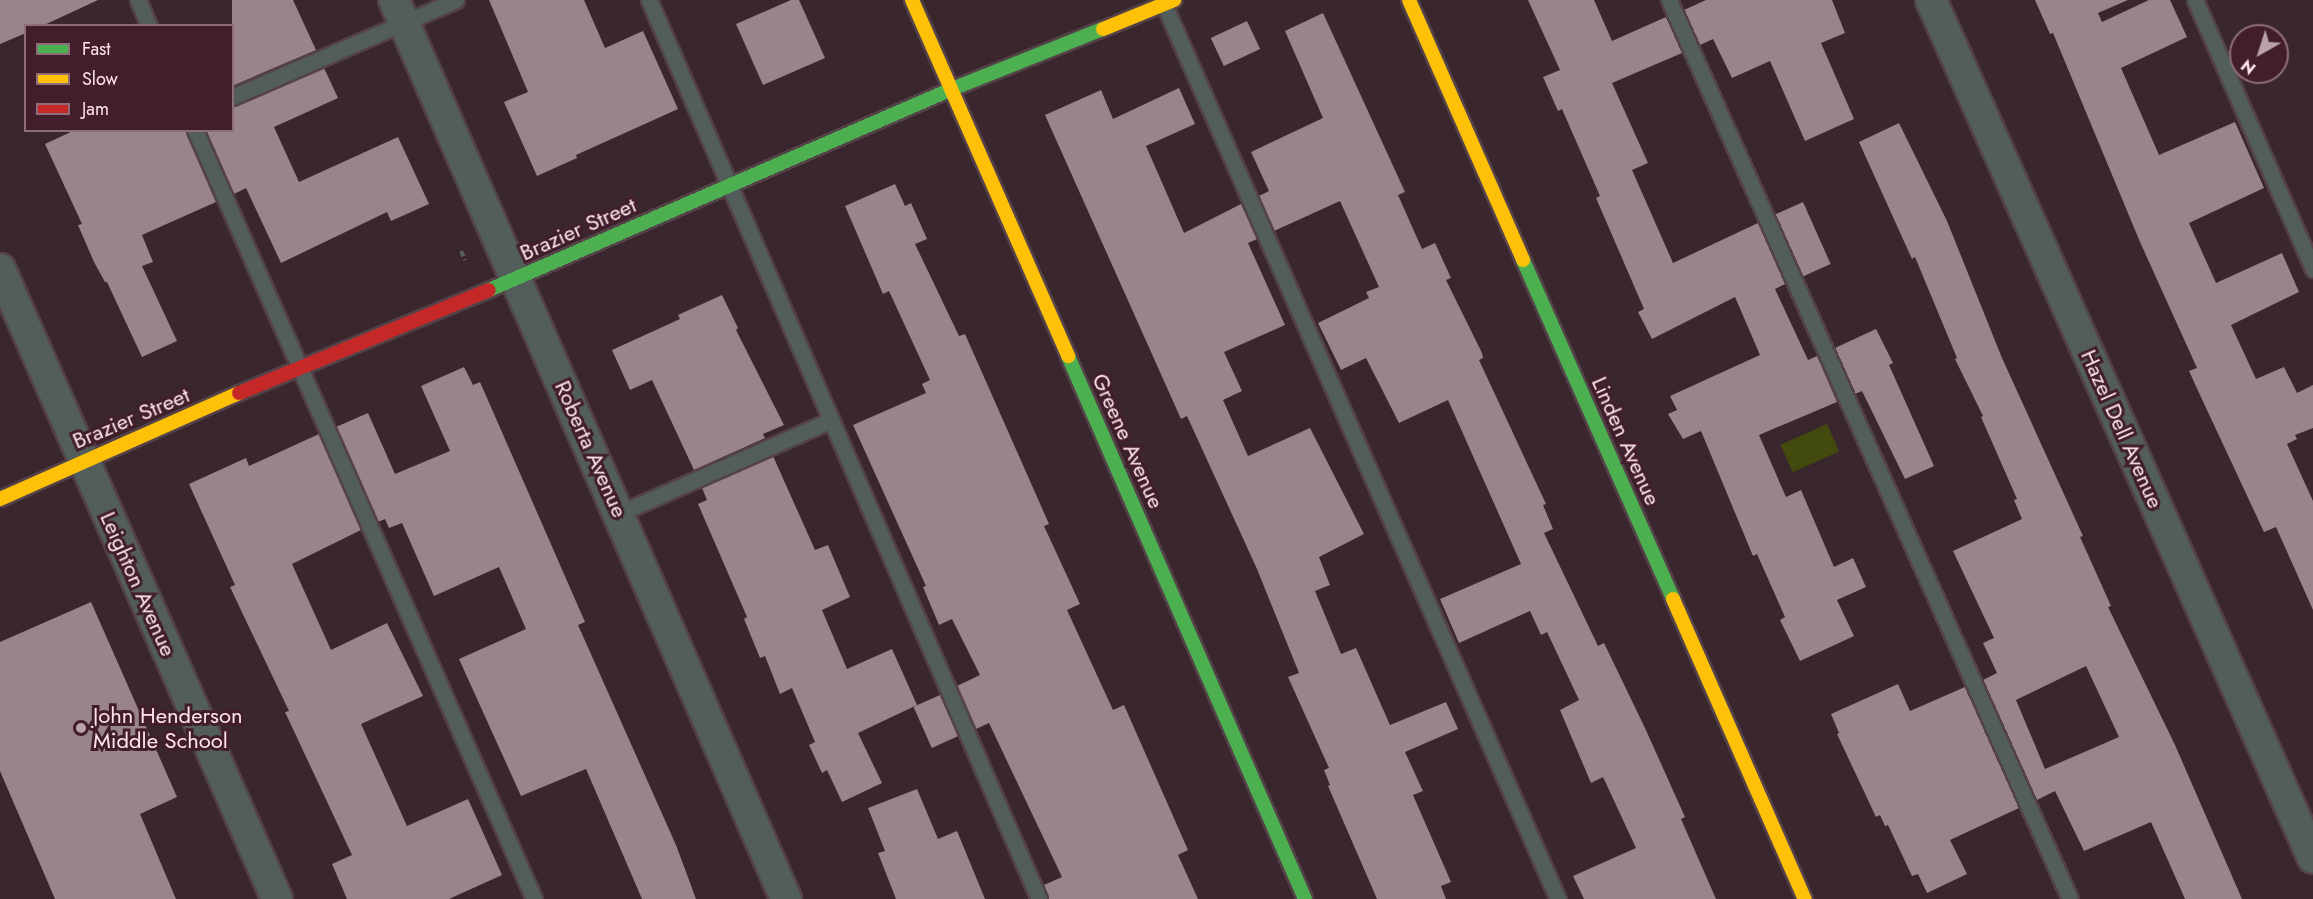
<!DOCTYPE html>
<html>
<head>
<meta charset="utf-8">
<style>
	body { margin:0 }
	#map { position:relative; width:2313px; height:899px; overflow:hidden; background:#3a262d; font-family:Jost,sans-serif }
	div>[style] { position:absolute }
	.water>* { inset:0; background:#424a0e; transform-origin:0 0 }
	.building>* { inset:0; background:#98848a; transform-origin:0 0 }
	.path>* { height:4px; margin-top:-2px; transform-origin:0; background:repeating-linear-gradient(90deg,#5a5e5e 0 6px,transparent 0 9px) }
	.roads { filter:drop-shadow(2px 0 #544249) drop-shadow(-2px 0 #544249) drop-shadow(0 2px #544249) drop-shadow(0 -2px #544249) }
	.lane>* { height:15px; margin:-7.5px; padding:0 7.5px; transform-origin:7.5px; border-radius:7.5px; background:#525d5c }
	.street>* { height:30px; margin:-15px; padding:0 15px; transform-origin:15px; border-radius:15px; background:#525d5c }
	.fast>* { height:14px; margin:-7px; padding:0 7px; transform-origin:7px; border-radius:7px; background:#4caf50 }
	.slow>* { height:14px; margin:-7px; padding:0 7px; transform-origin:7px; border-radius:7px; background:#ffc107 }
	.jam>* { height:14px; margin:-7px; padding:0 7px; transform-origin:7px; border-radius:7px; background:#c62828 }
	.dots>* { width:16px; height:16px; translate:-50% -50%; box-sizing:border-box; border:3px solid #421e2b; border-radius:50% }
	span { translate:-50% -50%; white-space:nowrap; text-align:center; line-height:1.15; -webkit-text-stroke:6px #421e2b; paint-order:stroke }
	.street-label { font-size:22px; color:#fee5ec }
	.poi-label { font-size:22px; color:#fee5ec }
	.left { translate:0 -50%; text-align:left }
	.legend { position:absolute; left:24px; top:24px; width:210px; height:108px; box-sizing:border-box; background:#421e2b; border:2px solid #8d6e78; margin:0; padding:8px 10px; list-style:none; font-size:18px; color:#fee5ec }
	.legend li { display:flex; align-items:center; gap:12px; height:30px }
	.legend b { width:30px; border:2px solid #8d6e78 }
	.north { position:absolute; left:2229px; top:24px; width:60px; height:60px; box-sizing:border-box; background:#421e2b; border:2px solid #8d6e78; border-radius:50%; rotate:219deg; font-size:16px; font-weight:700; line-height:24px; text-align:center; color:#fee5ec }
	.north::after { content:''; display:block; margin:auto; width:21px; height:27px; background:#b9a2a9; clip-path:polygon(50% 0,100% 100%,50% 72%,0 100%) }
</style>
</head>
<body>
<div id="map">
	<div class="water">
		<div style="left:1827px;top:424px;width:30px;height:51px;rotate:66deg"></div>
	</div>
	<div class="building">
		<div style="clip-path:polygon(0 0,98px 0,42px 26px,26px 26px,26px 33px,0 44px)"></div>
		<div style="clip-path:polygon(232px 0,293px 0,316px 50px,232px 86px)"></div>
		<div style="clip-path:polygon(489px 0,584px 0,605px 48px,643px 31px,678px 109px,576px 155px,577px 158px,537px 176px,504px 102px,528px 92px)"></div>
		<div style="clip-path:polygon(791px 0,799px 0,825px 58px,763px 85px,736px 24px)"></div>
		<div style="clip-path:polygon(1528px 0,1594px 0,1612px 41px,1666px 17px,1682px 53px,1612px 83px,1648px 163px,1632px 170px,1673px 263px,1758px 223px,1785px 284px,1775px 289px,1808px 360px,1817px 356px,1837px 402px,1759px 435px,1786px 497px,1801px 490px,1834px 567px,1853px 558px,1866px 587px,1837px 600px,1854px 636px,1800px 661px,1780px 620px,1785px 617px,1757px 554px,1753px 556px,1701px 431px,1683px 439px,1668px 414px,1677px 410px,1670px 396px,1760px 355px,1735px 297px,1652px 339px,1638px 312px,1644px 309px,1596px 198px,1600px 196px,1562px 109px,1558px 111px,1543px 77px,1560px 70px)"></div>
		<div style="clip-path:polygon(1706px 0,1832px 0,1845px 33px,1821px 43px,1854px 119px,1805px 141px,1770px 61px,1732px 78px,1713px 39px,1700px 45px,1684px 10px)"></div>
		<div style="clip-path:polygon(2035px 0,2128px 0,2098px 13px,2102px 22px,2149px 0,2170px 0,2187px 37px,2121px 68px,2159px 155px,2235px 122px,2264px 188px,2189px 223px,2216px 283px,2282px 253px,2299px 292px,2231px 325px,2256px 379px,2284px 367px,2297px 393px,2313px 385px,2313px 428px,2295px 435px,2297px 439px,2287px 444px,2313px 501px,2313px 610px,2276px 527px,2264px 532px,2200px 395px,2189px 371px,2197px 368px,2140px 242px,2053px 33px,2050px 34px)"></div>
		<div style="clip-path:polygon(1323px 13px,1405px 192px,1398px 195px,1422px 249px,1435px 243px,1451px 278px,1446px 280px,1482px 353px,1483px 358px,1479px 360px,1546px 504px,1543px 505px,1553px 529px,1544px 533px,1598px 646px,1604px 643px,1645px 728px,1685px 817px,1681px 819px,1716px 899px,1584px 899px,1573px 876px,1636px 848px,1603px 777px,1591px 783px,1560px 710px,1579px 700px,1547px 632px,1541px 635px,1530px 611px,1459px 643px,1440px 599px,1521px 564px,1448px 400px,1399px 423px,1366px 358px,1341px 370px,1318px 323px,1369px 298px,1366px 292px,1379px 287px,1340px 201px,1274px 231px,1259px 196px,1269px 191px,1251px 152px,1323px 118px,1285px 31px)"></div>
		<div style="left:1247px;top:21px;width:31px;height:40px;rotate:65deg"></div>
		<div style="clip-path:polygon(324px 68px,338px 98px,274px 127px,299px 182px,398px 137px,429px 204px,391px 221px,387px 212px,281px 263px,246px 188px,234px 194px,206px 130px,232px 130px,232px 107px)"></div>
		<div style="clip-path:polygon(1179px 88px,1195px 124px,1146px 146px,1184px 233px,1241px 204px,1257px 239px,1248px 243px,1285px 325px,1224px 352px,1242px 391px,1223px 400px,1248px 456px,1310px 428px,1364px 534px,1319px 557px,1330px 585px,1315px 591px,1341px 654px,1356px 648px,1390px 725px,1446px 702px,1458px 729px,1405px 752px,1423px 791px,1413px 795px,1451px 882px,1441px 886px,1446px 899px,1377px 899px,1328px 786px,1330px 785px,1324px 770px,1329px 768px,1288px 677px,1299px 673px,1257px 569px,1187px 416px,1181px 419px,1045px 115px,1101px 90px,1113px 119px)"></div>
		<div style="clip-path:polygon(evenodd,1899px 123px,1947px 221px,2002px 358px,2083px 536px,2080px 537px,2111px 606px,2108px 607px,2175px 745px,2242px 899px,2185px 899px,2151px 822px,2084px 851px,2055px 791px,2037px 800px,1983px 680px,1997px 673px,1983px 643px,1994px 638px,1953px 551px,2022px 519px,2014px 500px,2017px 499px,1981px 417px,1983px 416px,1955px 359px,1957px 358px,1915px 257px,1912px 259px,1859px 142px,1899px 123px,2086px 666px,2119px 737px,2045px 769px,2016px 700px,2086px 666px)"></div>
		<div style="clip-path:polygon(75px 130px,185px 130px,216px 202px,142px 235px,153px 262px,142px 266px,177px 341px,142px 357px,107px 282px,105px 282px,94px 262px,78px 225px,82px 224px,45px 144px)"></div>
		<div style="clip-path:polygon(895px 184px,905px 206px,911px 203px,927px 239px,915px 244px,959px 336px,965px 334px,1049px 524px,1044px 526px,1080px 604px,1067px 610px,1113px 710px,1124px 705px,1188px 850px,1178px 855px,1198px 899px,1049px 899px,1044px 885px,1062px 877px,989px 723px,976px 729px,957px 686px,980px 675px,952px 619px,939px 625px,923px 587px,926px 586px,853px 425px,926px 393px,922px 384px,930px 380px,889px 291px,883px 294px,845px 206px)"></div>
		<div style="left:1803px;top:202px;width:68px;height:31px;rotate:66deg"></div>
		<div style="clip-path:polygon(722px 295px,738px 328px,736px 330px,784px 425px,763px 434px,765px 438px,694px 470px,652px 380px,630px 390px,612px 350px,680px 319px,678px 315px)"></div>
		<div style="clip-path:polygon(1876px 329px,1893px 363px,1889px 365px,1934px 466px,1905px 479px,1862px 391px,1855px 394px,1835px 348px)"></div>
		<div style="clip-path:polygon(464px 367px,473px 385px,480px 382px,585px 622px,578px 625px,676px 845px,696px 899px,642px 899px,586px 769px,521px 796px,459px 659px,526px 629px,499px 567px,434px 596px,402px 523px,389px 528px,385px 519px,378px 522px,336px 427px,368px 413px,395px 474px,450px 451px,421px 386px)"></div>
		<div style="clip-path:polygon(319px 434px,361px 530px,292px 564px,331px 650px,387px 623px,423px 696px,361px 724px,407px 826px,468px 799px,502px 875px,449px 899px,347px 899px,332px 864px,352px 855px,285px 712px,289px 711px,230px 587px,235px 585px,189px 484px,246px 458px,249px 466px)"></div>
		<div style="clip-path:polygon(773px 456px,815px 550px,828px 545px,850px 597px,822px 610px,847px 669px,892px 649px,917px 705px,858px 733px,882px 783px,842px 802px,827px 770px,822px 773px,809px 745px,815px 742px,792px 688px,780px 694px,765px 656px,760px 658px,744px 619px,747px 617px,698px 504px,707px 500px,702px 488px)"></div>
		<div style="clip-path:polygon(91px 602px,177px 797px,140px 814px,176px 899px,55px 899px,0 771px,0 642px)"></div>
		<div style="clip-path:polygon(1898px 684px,1910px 711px,1965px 687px,2019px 808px,1950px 840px,1967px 874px,1927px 893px,1918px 874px,1912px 876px,1888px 825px,1885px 826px,1880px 815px,1876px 817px,1837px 734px,1839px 733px,1831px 714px)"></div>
		<div style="left:940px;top:695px;width:45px;height:29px;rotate:66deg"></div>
		<div style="clip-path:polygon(917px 789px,938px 839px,957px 831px,985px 899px,896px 899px,878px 853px,885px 851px,868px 808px)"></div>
	</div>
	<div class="path">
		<div style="left:461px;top:251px;width:10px;rotate:66deg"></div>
	</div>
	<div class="roads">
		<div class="lane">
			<div style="left:138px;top:0;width:28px;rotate:67deg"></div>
			<div style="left:649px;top:0;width:980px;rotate:66.55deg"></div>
			<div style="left:1162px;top:0;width:982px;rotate:66.23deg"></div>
			<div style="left:1669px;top:0;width:984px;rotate:65.96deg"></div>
			<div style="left:2195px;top:0;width:294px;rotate:66.3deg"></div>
			<div style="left:232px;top:97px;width:244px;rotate:-23.4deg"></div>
			<div style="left:195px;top:130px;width:840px;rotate:66.21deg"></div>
			<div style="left:620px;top:513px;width:231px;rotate:-23.8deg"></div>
		</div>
		<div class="street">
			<div style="left:394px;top:0;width:981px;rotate:66.44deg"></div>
			<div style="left:1931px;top:0;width:939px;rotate:66deg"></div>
			<div style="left:0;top:269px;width:688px;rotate:66.27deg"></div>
		</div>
		<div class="fast">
			<div style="left:1523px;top:260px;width:371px;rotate:66.1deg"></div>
			<div style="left:489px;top:290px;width:505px;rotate:-23.47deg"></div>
			<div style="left:952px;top:89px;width:162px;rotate:-21.7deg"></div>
			<div style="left:1068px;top:356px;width:592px;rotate:66.42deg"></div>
		</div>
		<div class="slow">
			<div style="left:912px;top:0;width:389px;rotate:66.3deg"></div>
			<div style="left:1409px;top:0;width:284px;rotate:66.3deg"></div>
			<div style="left:1103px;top:29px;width:77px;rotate:-22.2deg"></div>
			<div style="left:0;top:499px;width:261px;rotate:-23.9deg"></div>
			<div style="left:1673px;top:599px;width:328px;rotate:66.3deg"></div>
		</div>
		<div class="jam">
			<div style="left:239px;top:393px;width:270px;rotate:-22.4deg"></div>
		</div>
	</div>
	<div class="dots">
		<div style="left:81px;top:728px;background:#b9a2a9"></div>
	</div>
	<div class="street-label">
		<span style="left:578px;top:229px;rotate:-24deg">Brazier Street</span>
		<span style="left:131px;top:418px;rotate:-23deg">Brazier Street</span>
		<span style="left:2122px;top:429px;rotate:66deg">Hazel Dell Avenue</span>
		<span style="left:1128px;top:441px;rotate:66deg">Greene Avenue</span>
		<span style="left:1626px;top:441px;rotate:66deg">Linden Avenue</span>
		<span style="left:591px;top:449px;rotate:66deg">Roberta Avenue</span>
		<span style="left:138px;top:584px;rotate:66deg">Leighton Avenue</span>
	</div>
	<div class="poi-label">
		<span class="left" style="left:93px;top:728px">John Henderson<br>Middle School</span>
	</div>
	<ul class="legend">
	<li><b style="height:8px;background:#4caf50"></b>Fast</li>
	<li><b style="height:8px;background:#ffc107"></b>Slow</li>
	<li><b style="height:8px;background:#c62828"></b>Jam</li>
	</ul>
	<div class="north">N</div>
</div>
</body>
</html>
